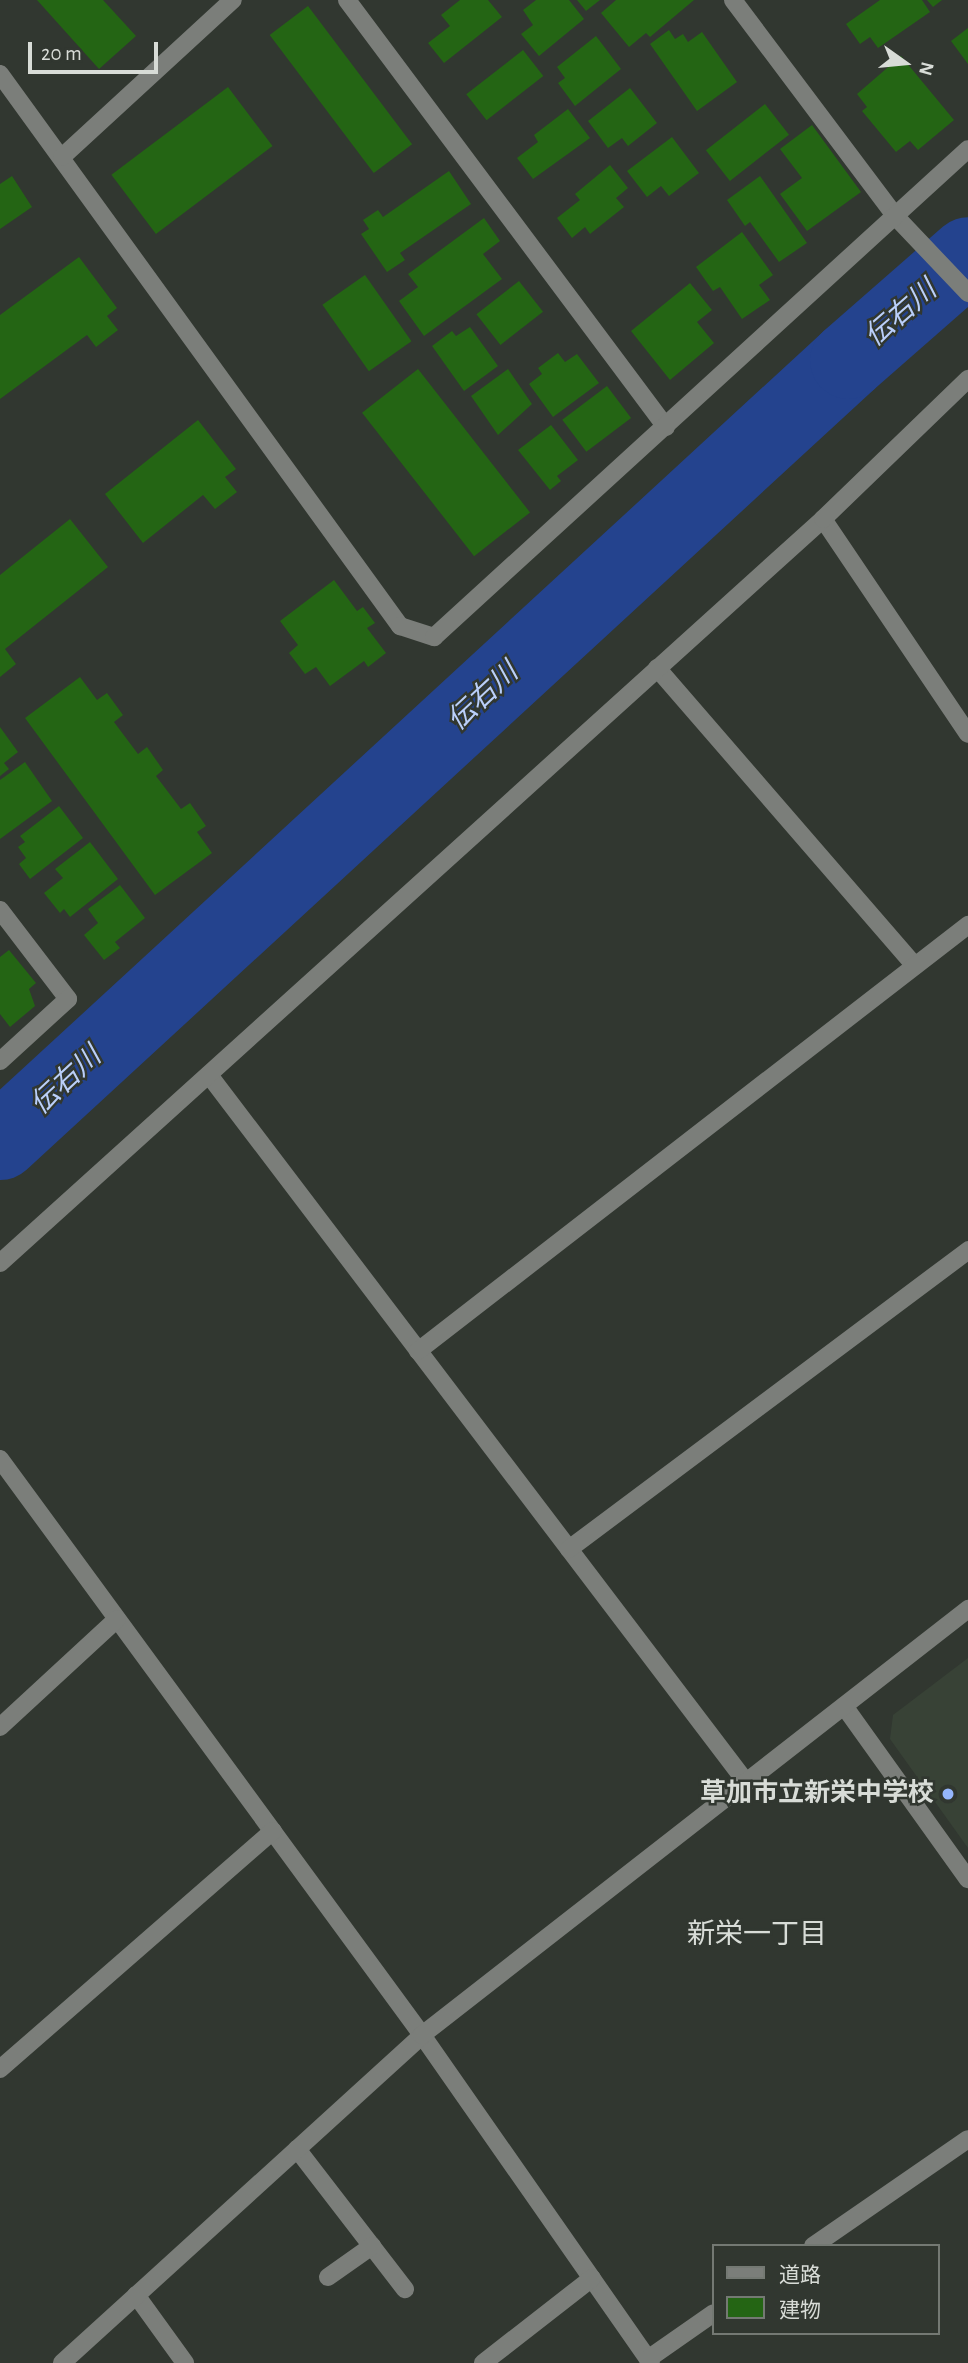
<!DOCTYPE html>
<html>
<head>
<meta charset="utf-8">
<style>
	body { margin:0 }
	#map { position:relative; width:968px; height:2363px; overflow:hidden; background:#313730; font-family:"Alegreya Sans","Noto Sans JP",sans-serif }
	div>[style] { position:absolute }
	.built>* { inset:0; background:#384236 }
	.river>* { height:77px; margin:-38.5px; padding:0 38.5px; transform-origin:38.5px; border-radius:38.5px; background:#24438e }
	.building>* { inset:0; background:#246514; transform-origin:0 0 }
	.minor>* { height:18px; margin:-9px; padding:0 9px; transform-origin:9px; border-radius:9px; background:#7b7e7a }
	.dots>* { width:19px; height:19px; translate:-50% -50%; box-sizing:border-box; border:4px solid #313730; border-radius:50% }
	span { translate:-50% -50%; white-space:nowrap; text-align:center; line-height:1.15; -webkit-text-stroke:5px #313730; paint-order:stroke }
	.poi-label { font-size:26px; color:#d8dcd7; font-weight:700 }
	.right { translate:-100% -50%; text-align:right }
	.water-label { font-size:28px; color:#bacffa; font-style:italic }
	.neighbourhood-label { font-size:28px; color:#d8dcd7 }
	.legend { position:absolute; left:712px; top:2244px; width:228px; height:91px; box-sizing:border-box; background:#313730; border:2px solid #747973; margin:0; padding:9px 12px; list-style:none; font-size:21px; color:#d8dcd7 }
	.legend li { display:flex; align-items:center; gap:14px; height:35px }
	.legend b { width:35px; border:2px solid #747973 }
	.north { position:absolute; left:870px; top:28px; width:70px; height:70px; -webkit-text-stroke:5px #313730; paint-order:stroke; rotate:105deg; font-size:19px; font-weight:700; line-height:28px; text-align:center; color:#d8dcd7 }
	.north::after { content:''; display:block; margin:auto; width:24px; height:32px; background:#d8dcd7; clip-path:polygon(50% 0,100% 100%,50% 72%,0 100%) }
	.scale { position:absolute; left:28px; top:42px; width:130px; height:32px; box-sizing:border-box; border:4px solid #d8dcd7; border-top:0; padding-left:9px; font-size:21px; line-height:24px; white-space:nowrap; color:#d8dcd7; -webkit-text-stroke:5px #313730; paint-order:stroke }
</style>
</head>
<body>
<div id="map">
	<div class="built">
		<div style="clip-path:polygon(968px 1658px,968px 1848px,890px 1739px,893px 1715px)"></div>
	</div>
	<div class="river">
		<div style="left:0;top:1141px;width:1153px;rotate:-42.64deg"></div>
		<div style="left:848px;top:360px;width:159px;rotate:-41.2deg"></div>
	</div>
	<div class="building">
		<div style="clip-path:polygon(37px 0,103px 0,136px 36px,99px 69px)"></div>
		<div style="clip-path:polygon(460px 0,488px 0,502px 17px,444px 63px,428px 43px,450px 26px,441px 15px)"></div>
		<div style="clip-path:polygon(536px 0,569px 0,584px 19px,539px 56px,521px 34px,533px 25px,523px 10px)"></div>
		<div style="clip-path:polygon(577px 0,600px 0,586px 11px)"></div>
		<div style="clip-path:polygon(616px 0,694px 0,650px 37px,646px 33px,629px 47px,601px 13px)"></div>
		<div style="clip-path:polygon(880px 0,922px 0,930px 12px,878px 48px,870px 37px,860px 44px,846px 24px)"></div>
		<div style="clip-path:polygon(927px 0,942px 0,933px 7px)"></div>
		<div style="left:308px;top:6px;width:173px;height:48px;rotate:53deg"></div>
		<div style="clip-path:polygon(968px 28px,968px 64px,951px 41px)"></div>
		<div style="clip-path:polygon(669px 30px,675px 39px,683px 34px,688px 42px,702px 32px,737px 82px,697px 111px,650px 44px)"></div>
		<div style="clip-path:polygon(596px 36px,621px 69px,575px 106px,558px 83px,565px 78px,557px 67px)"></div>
		<div style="left:523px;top:50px;width:33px;height:72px;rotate:52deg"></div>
		<div style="clip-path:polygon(901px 56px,954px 120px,918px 150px,910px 141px,896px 152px,862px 111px,867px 107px,857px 94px)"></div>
		<div style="left:228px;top:87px;width:74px;height:146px;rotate:53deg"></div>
		<div style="clip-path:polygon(630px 88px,657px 123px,628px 146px,622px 138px,608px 148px,588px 121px)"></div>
		<div style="left:765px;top:104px;width:39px;height:75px;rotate:52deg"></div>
		<div style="clip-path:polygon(568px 109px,590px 138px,533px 179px,517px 158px,538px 142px,534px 135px)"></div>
		<div style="clip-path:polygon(812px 125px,861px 192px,807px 231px,780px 194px,802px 178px,780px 149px)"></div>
		<div style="clip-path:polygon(672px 137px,699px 173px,669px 196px,661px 186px,647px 197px,627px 171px)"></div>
		<div style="clip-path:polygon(610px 165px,628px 188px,616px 198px,624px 207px,590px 234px,585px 227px,572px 238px,557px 218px,580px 200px,575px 194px)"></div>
		<div style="clip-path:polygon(449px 171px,471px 204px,400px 253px,405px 260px,387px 272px,361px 234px,369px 229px,363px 220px,378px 210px,383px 217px)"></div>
		<div style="clip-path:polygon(12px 176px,32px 207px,0 229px,0 184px)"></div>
		<div style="clip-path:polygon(760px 176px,807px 243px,779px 262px,750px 222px,745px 226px,727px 200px)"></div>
		<div style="clip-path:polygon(484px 218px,500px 241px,483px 254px,502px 279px,424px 336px,399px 301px,418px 287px,408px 274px)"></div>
		<div style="clip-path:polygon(742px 232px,773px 275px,759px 285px,770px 300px,742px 319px,720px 287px,713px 291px,696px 267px)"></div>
		<div style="clip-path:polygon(79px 257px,117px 308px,107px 316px,118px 330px,96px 347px,87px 335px,0 399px,0 315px)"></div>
		<div style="left:365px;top:275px;width:81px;height:52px;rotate:55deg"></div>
		<div style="left:519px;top:281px;width:39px;height:54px;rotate:52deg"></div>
		<div style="clip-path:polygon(690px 283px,712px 310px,697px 322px,714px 343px,670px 380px,631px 331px)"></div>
		<div style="clip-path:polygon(470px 327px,498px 366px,464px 391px,432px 346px,452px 331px,456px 336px)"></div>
		<div style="clip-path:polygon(558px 353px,565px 362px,577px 354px,599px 383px,553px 417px,529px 384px,542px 374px,538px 368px)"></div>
		<div style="left:418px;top:369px;width:182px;height:71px;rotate:52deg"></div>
		<div style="clip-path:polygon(508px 369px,532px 404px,498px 435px,471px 396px)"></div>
		<div style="left:607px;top:386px;width:40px;height:56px;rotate:53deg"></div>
		<div style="clip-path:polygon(198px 420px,236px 469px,225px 477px,237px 492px,215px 509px,203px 495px,143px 543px,105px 494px)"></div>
		<div style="clip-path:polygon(551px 425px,578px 460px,557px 476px,561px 481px,550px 490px,518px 450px)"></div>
		<div style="clip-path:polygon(70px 519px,108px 567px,5px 649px,16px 664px,0 677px,0 575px)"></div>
		<div style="clip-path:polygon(334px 580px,357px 611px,363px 607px,375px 623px,367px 628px,386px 653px,368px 667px,364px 661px,330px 686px,316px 667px,305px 674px,289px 653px,298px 645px,280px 621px)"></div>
		<div style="clip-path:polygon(80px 677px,97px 700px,107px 693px,123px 715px,114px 722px,138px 754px,147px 747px,163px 770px,156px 776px,181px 809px,190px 803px,206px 826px,197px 832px,212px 853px,155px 895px,25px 718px)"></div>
		<div style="clip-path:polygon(0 727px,18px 752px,4px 763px,9px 769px,0 776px)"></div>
		<div style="clip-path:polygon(25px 762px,52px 801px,0 839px,0 780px)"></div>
		<div style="clip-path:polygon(59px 806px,83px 838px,30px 879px,19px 864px,26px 858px,18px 847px,25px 842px,20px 836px)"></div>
		<div style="clip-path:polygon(90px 842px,118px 879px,70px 917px,64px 909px,60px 913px,44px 893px,63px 878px,55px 869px)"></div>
		<div style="clip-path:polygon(120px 885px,145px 918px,115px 942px,120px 948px,104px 960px,84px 935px,98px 923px,88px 909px)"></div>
		<div style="clip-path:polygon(9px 950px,36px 983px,29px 989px,35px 1006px,10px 1027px,0 1014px,0 957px)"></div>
	</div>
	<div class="minor">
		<div style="left:347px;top:0;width:533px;rotate:53.24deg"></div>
		<div style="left:733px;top:0;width:271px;rotate:53.1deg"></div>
		<div style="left:896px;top:217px;width:105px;rotate:46.5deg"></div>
		<div style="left:0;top:74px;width:682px;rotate:54.07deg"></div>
		<div style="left:400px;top:626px;width:36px;rotate:18deg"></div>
		<div style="left:434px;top:637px;width:723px;rotate:-42.42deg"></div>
		<div style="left:62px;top:157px;width:232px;rotate:-42.6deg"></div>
		<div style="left:823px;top:519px;width:259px;rotate:56deg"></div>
		<div style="left:657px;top:668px;width:394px;rotate:49.1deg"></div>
		<div style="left:0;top:910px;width:112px;rotate:52.6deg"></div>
		<div style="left:68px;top:999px;width:92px;rotate:137.6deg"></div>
		<div style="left:209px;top:1075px;width:888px;rotate:52.78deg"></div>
		<div style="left:0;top:1263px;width:1109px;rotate:-42.11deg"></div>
		<div style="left:823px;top:519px;width:202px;rotate:-44deg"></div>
		<div style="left:418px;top:1351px;width:696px;rotate:-37.76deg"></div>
		<div style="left:0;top:1459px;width:714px;rotate:53.77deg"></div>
		<div style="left:422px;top:2035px;width:400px;rotate:55.1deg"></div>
		<div style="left:569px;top:1549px;width:499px;rotate:-36.8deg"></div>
		<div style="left:844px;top:1706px;width:213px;rotate:54.4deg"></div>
		<div style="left:0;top:1727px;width:159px;rotate:-42.7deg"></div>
		<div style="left:0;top:2069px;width:362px;rotate:-41.1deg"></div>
		<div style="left:297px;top:2149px;width:177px;rotate:52.4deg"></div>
		<div style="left:813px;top:2246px;width:188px;rotate:-34.6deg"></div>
		<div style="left:328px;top:2277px;width:54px;rotate:-35.2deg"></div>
		<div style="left:136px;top:2295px;width:84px;rotate:54.2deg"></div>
		<div style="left:648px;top:2359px;width:80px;rotate:-34.9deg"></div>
		<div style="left:62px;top:2363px;width:487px;rotate:-42.3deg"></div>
		<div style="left:422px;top:2035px;width:693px;rotate:-37.96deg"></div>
		<div style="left:483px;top:2363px;width:138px;rotate:-37.9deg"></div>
	</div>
	<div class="dots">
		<div style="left:948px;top:1794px;background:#95b6fd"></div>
	</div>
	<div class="poi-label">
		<span class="right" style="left:934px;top:1794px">草加市立新栄中学校</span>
	</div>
	<div class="water-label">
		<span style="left:901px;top:314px;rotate:-41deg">伝右川</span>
		<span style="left:483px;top:697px;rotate:-43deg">伝右川</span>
		<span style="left:66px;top:1081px;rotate:-43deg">伝右川</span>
	</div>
	<div class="neighbourhood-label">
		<span style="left:757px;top:1935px">新栄一丁目</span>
	</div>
	<ul class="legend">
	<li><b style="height:9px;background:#7b7e7a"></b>道路</li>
	<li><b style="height:19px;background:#246514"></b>建物</li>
	</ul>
	<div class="north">N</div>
	<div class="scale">20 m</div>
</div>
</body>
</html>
